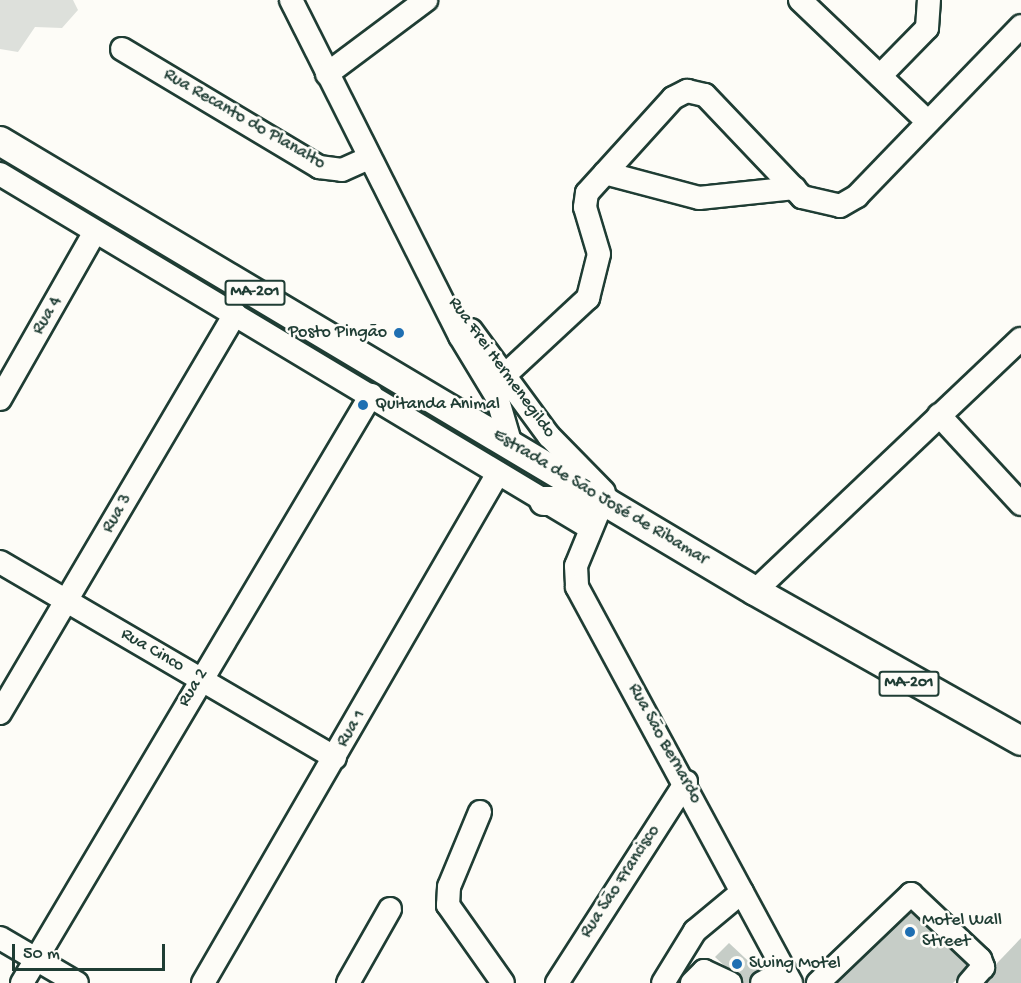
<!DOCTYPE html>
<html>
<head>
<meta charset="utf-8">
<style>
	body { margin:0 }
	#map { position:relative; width:1021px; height:983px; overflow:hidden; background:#fdfcf7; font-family:"Gochi Hand",sans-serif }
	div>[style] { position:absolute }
	.green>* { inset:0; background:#dde0db }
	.building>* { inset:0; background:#c6cdc7 }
	.roads { filter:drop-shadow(2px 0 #1f3d34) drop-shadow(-2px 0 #1f3d34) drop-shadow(0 2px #1f3d34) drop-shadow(0 -2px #1f3d34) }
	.minor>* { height:22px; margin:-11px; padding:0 11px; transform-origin:11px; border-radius:11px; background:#fdfcf7 }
	.major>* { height:28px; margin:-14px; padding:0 14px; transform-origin:14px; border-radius:14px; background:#fdfcf7 }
	.dots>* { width:16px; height:16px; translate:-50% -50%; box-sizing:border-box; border:3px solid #fdfcf7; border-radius:50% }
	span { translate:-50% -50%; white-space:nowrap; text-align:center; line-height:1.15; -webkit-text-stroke:5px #fdfcf7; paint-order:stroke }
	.shield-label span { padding:2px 4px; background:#fdfcf7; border:2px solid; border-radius:4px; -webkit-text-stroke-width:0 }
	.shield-label { font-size:16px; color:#1f3d34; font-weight:700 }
	.street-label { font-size:18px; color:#1f3d34 }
	.poi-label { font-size:18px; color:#1f3d34 }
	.right { translate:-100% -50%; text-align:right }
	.left { translate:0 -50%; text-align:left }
	.scale { position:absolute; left:12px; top:944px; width:153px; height:27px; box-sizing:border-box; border:3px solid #1f3d34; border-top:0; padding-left:8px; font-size:18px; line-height:21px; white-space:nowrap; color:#1f3d34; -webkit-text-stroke:4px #fdfcf7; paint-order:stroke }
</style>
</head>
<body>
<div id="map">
	<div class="green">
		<div style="clip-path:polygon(0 0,73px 0,78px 10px,62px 28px,35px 27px,18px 52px,0 49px)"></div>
	</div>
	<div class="building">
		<div style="clip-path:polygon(911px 899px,973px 964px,953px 983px,827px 983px)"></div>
		<div style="clip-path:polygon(1021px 938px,1021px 983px,978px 983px)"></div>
		<div style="clip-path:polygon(729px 943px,760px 972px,757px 983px,743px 983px,715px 957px)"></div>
	</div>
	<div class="roads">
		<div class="minor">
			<div style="left:291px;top:0;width:376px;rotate:63.3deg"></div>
			<div style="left:460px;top:336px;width:71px;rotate:58.8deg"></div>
			<div style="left:497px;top:397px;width:50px;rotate:73.7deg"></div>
			<div style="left:800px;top:0;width:175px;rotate:43.6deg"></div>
			<div style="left:122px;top:49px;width:230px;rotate:30.9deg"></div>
			<div style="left:319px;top:167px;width:23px;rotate:7deg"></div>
			<div style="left:342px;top:170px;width:30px;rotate:-24deg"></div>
			<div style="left:327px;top:74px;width:124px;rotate:-36.8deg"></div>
			<div style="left:880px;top:76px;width:67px;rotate:-45.6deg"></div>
			<div style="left:927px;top:28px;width:28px;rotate:-86deg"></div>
			<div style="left:605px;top:173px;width:97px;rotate:14.9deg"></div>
			<div style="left:699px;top:198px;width:96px;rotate:-6deg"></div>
			<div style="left:0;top:174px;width:688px;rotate:30.96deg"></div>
			<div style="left:471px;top:330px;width:132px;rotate:53.7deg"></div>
			<div style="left:549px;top:436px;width:78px;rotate:45.5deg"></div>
			<div style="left:504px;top:376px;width:115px;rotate:-42.9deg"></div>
			<div style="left:588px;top:298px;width:45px;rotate:-76deg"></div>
			<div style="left:599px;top:254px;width:49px;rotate:-106.6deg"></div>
			<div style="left:585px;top:207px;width:14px;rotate:-82deg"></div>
			<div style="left:587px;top:193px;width:128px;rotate:-47.8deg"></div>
			<div style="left:673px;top:98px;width:16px;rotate:-27deg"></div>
			<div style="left:687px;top:91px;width:18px;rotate:13deg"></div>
			<div style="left:705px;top:95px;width:141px;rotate:46.4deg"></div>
			<div style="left:802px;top:197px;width:39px;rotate:13deg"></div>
			<div style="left:840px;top:206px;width:20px;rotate:-30deg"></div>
			<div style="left:857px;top:196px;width:236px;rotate:-46deg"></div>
			<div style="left:0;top:399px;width:192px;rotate:-60.4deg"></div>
			<div style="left:939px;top:415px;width:121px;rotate:47.3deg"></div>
			<div style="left:597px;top:515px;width:55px;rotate:112.4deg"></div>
			<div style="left:576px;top:566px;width:21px;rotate:87deg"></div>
			<div style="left:577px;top:587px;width:450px;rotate:61.6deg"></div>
			<div style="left:0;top:562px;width:388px;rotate:30.3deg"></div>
			<div style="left:755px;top:591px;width:366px;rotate:-43.5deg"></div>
			<div style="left:0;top:713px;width:463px;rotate:-59.5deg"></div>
			<div style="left:480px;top:812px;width:81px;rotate:112.5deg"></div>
			<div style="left:449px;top:887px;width:18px;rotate:93deg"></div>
			<div style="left:448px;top:905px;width:95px;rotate:54.8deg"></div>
			<div style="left:0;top:938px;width:89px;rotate:30.3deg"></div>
			<div style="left:22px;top:983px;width:684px;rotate:-59.31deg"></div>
			<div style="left:203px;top:983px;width:589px;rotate:-59.95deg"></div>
			<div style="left:348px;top:983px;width:85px;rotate:-60.4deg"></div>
			<div style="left:557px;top:983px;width:239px;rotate:-57.3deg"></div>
			<div style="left:663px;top:983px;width:61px;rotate:-58.4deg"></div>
			<div style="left:695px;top:931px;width:61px;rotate:-39.7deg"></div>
			<div style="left:692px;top:983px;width:17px;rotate:-45deg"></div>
			<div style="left:704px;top:971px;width:29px;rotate:25deg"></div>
			<div style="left:762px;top:983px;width:26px;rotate:-28deg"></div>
			<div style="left:818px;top:983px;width:129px;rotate:-43.7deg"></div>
			<div style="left:911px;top:894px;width:95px;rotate:43.3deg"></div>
			<div style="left:980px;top:959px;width:9px;rotate:69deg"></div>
			<div style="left:983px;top:967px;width:21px;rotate:131deg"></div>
		</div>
		<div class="major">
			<div style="left:0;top:141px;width:879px;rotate:30.8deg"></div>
			<div style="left:755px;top:591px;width:305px;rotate:29.4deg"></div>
			<div style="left:544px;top:501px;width:61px"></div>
		</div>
	</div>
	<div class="dots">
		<div style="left:399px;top:333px;background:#1f6fb2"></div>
		<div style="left:363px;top:405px;background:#1f6fb2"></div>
		<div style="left:910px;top:932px;background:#1f6fb2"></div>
		<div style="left:737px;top:964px;background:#1f6fb2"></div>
	</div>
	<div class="shield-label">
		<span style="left:255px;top:293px">MA-201</span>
		<span style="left:909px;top:684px">MA-201</span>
	</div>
	<div class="street-label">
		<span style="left:244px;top:120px;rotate:30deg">Rua Recanto do Planalto</span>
		<span style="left:48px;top:316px;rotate:-60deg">Rua 4</span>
		<span style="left:501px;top:368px;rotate:54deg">Rua Frei Hermenegildo</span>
		<span style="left:600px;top:498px;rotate:31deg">Estrada de São José de Ribamar</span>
		<span style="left:118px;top:514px;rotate:-60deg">Rua 3</span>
		<span style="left:152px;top:651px;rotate:30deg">Rua Cinco</span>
		<span style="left:194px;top:688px;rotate:-59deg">Rua 2</span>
		<span style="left:352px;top:729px;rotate:-60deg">Rua 1</span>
		<span style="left:664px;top:744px;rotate:61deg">Rua São Bernardo</span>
		<span style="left:621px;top:882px;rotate:-57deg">Rua São Francisco</span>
	</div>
	<div class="poi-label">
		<span class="right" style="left:387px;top:333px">Posto Pingão</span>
		<span class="left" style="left:375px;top:405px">Quitanda Animal</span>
		<span class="left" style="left:922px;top:932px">Motel Wall<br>Street</span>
		<span class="left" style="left:749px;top:964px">Swing Motel</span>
	</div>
	<div class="scale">50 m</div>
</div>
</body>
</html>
